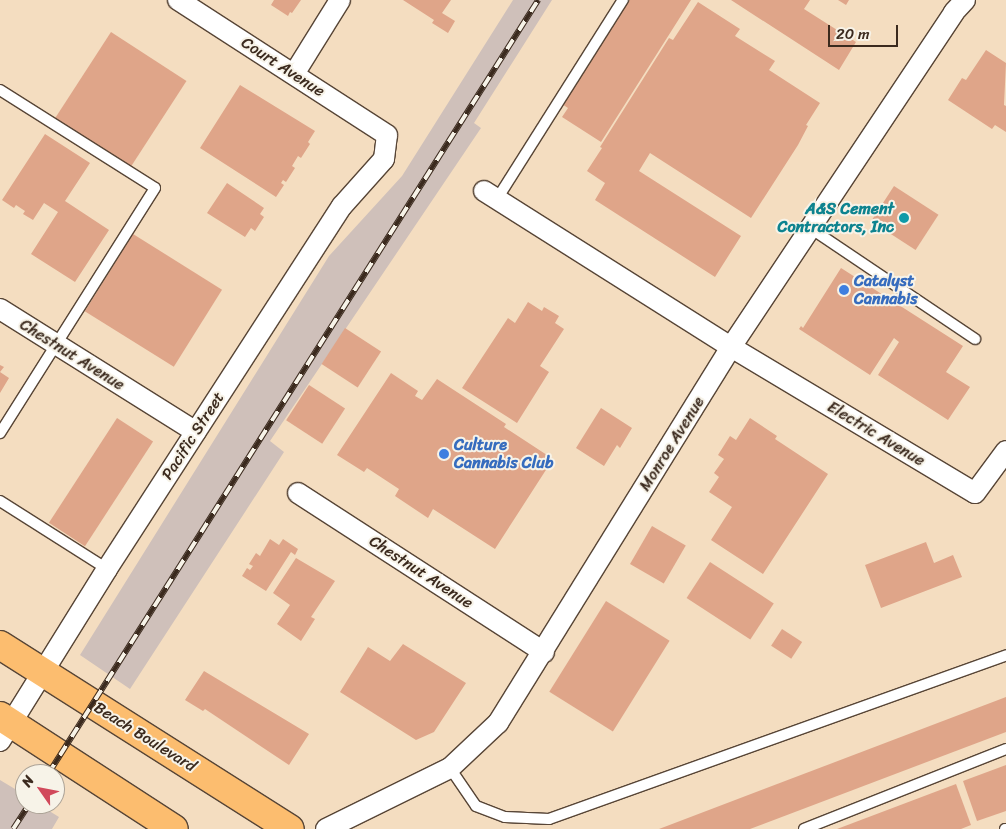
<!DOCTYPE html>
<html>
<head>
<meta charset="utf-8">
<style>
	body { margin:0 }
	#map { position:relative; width:1006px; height:829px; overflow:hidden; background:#f4ddc0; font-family:Sriracha,sans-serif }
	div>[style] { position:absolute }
	.industrial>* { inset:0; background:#cfc0ba }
	.building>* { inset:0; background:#dfa589; transform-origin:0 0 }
	.roads { filter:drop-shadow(1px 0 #574536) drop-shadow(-1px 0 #574536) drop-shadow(0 1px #574536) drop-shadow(0 -1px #574536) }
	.service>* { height:10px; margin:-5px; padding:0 5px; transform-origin:5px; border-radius:5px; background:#fff }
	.minor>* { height:20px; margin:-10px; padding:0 10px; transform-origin:10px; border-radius:10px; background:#fff }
	.primary>* { height:28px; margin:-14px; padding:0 14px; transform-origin:14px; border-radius:14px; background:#fcbd6f }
	.rail>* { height:5.5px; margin-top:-2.75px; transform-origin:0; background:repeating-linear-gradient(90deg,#f7f3e8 0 11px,#3b2a1e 0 22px); box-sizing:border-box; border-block:1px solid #3b2a1e }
	.dots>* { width:14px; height:14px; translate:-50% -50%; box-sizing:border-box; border:2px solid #f7f3e8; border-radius:50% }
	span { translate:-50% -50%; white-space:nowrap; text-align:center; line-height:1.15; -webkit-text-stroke:4px #f7f3e8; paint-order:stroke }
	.street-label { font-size:16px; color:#3b2a1e }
	.culture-label { font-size:16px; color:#0d838f; font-weight:700 }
	.right { translate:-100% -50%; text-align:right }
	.shop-label { font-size:16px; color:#366cbe; font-weight:700 }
	.left { translate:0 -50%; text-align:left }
	.north { position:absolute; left:15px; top:764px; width:50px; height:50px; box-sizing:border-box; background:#f7f3e8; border:1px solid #aca397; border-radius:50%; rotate:303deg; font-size:14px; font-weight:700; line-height:20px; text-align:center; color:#3b2a1e }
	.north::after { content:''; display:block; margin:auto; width:18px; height:22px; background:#d1495b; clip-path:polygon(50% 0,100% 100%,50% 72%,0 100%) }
	.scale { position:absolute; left:828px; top:25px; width:70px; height:22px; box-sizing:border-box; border:2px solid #3b2a1e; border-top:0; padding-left:6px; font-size:15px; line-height:18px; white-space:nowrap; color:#3b2a1e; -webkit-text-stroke:4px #f7f3e8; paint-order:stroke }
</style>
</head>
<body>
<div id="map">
	<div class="industrial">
		<div style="clip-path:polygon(513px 0,552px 0,474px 123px,481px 128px,270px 441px,284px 452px,130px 689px,80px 655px,329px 256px,402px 176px)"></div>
		<div style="clip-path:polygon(0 780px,25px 795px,25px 804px,38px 804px,59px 817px,52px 829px,0 829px)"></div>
	</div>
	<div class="building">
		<div style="clip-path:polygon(274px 0,301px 0,292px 13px,290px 12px,288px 16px,271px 5px)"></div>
		<div style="clip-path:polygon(403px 0,451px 0,442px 13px,455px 21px,448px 33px,432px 23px,434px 20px)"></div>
		<div style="clip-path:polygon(624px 0,691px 0,601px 142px,562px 117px,568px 108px,559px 102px)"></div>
		<div style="clip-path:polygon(731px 0,810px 0,804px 9px,856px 42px,839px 70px)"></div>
		<div style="clip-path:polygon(838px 0,849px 0,846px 5px)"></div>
		<div style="clip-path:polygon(698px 2px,740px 29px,735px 36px,775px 61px,769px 70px,820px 103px,806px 125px,808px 126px,798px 145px,751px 218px,650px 153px,639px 171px,741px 236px,715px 277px,595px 200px,605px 183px,587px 171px,602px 148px,600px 147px,669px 38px,673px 40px)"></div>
		<div style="left:111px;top:32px;width:90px;height:103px;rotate:33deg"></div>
		<div style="clip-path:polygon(986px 50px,1006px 63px,1004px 105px,1006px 106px,1006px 132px,995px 125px,992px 129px,948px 100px,962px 78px,966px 80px)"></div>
		<div style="clip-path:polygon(240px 85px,315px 131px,308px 142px,310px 144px,301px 158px,298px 156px,292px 166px,295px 168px,286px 182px,283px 180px,281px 183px,284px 185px,276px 197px,200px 148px)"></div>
		<div style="clip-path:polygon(45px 134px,90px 163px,65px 201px,109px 230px,75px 282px,31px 254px,58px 212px,44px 203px,33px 220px,23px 214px,25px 211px,16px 205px,14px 208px,2px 200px)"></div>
		<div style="clip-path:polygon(227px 183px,264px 208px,260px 214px,264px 217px,255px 231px,251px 228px,245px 237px,207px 213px)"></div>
		<div style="left:894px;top:186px;width:53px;height:42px;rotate:33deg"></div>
		<div style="left:133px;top:234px;width:105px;height:91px;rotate:32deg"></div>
		<div style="clip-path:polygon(841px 268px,963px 346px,946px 372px,970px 387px,948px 420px,878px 375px,899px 342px,894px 338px,870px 375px,799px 329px,801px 326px,803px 328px)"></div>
		<div style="clip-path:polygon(528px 302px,542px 311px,544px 307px,559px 316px,555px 323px,564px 329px,540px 366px,549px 372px,517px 423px,462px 388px,508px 318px,515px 323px)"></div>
		<div style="left:345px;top:328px;width:43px;height:43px;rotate:33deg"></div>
		<div style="clip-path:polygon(0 365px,4px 367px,0 372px,9px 378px,0 393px)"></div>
		<div style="clip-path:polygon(391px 373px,418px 391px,415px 396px,422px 400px,437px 379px,506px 424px,504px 427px,553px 459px,495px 549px,433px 509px,428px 518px,395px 496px,399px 489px,367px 468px,364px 472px,337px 455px)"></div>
		<div style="left:309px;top:385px;width:43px;height:42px;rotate:33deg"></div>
		<div style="clip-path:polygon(601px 408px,632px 428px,620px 448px,617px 445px,604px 466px,576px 448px)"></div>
		<div style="left:117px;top:418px;width:43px;height:125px;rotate:33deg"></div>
		<div style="clip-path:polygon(750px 418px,777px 436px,775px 439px,828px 474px,763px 574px,711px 540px,732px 507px,709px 492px,719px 477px,714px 473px,724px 459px,718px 455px,730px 436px,736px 440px)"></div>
		<div style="left:652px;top:526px;width:39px;height:44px;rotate:30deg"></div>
		<div style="clip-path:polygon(270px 539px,279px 545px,283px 539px,298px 549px,295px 555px,291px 552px,266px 591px,242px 576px,247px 568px,250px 570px,253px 566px,249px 564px,256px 553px,260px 556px)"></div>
		<div style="clip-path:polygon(926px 542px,934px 563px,953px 555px,962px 577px,881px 608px,865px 565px)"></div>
		<div style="clip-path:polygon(296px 558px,335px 581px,311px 617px,315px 619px,301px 641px,277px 624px,290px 605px,273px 593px)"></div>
		<div style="left:710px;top:562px;width:76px;height:43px;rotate:33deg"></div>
		<div style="left:606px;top:601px;width:75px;height:107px;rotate:32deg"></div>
		<div style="left:782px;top:629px;width:24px;height:20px;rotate:33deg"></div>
		<div style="clip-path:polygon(403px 644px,466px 683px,434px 732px,416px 740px,340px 692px,368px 647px,390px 661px)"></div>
		<div style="clip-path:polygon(204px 671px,309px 734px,289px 765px,205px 709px,203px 711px,185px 700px)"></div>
		<div style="clip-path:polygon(1006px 697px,1006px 732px,750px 829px,659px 829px)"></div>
		<div style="clip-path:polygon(1006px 765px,1006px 811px,977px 821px,963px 781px)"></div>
		<div style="clip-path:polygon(956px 784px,971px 825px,961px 829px,837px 829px)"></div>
	</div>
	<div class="roads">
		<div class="service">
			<div style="left:0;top:90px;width:183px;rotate:32.3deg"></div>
			<div style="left:155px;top:188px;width:290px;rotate:122.3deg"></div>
			<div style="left:497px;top:199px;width:236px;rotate:-57.7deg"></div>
			<div style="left:810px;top:228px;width:199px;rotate:33.9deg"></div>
			<div style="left:0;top:501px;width:127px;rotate:32.4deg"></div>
			<div style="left:450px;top:768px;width:46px;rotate:55.6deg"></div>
			<div style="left:476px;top:806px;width:31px;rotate:21deg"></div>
			<div style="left:505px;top:817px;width:44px;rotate:2.6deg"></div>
			<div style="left:549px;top:819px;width:486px;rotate:-19.7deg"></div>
			<div style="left:804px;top:829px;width:217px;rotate:-21.6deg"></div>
			<div style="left:1005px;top:829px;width:1px"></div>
		</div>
		<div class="minor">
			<div style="left:294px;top:74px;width:87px;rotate:-58.1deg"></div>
			<div style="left:484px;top:191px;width:292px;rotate:32.3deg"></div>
			<div style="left:731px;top:347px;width:284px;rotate:30.9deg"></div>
			<div style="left:975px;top:493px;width:52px;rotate:-53.6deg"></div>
			<div style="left:0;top:309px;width:231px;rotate:32.1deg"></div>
			<div style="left:298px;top:493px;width:293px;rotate:32.9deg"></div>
			<div style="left:0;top:741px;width:203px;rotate:-58.1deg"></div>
			<div style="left:107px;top:569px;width:432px;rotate:-57.1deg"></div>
			<div style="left:342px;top:206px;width:63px;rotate:-48.2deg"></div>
			<div style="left:384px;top:159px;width:24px;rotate:-83deg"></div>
			<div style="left:387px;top:135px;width:249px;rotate:-147.1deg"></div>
			<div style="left:326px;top:829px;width:138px;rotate:-26.2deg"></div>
			<div style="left:450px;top:768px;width:66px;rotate:-43.2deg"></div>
			<div style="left:498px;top:723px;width:442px;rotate:-58.2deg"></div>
			<div style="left:731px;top:347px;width:402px;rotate:-56.3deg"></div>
			<div style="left:954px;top:12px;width:16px;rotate:-47deg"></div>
		</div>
		<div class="primary">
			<div style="left:0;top:645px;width:343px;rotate:32.4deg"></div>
			<div style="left:0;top:716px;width:207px;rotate:33deg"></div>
		</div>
	</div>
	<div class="rail">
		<div style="left:48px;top:774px;width:916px;rotate:-57.66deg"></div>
		<div style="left:13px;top:829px;width:30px;rotate:-57deg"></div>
	</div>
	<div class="dots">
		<div style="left:904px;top:218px;background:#0f9aa8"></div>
		<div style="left:844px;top:290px;background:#3f7fe0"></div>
		<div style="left:444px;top:454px;background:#3f7fe0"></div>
	</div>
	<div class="street-label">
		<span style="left:283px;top:67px;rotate:33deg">Court Avenue</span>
		<span style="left:72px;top:355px;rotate:32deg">Chestnut Avenue</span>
		<span style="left:876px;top:434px;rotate:31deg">Electric Avenue</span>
		<span style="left:193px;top:436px;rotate:-57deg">Pacific Street</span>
		<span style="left:672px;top:444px;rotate:-58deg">Monroe Avenue</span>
		<span style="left:421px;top:572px;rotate:33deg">Chestnut Avenue</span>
		<span style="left:145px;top:737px;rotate:32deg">Beach Boulevard</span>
	</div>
	<div class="culture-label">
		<span class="right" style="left:894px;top:218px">A&amp;S Cement<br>Contractors, Inc</span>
	</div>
	<div class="shop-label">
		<span class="left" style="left:854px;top:290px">Catalyst<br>Cannabis</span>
		<span class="left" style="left:454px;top:454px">Culture<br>Cannabis Club</span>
	</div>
	<div class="north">N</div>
	<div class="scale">20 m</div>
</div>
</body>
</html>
